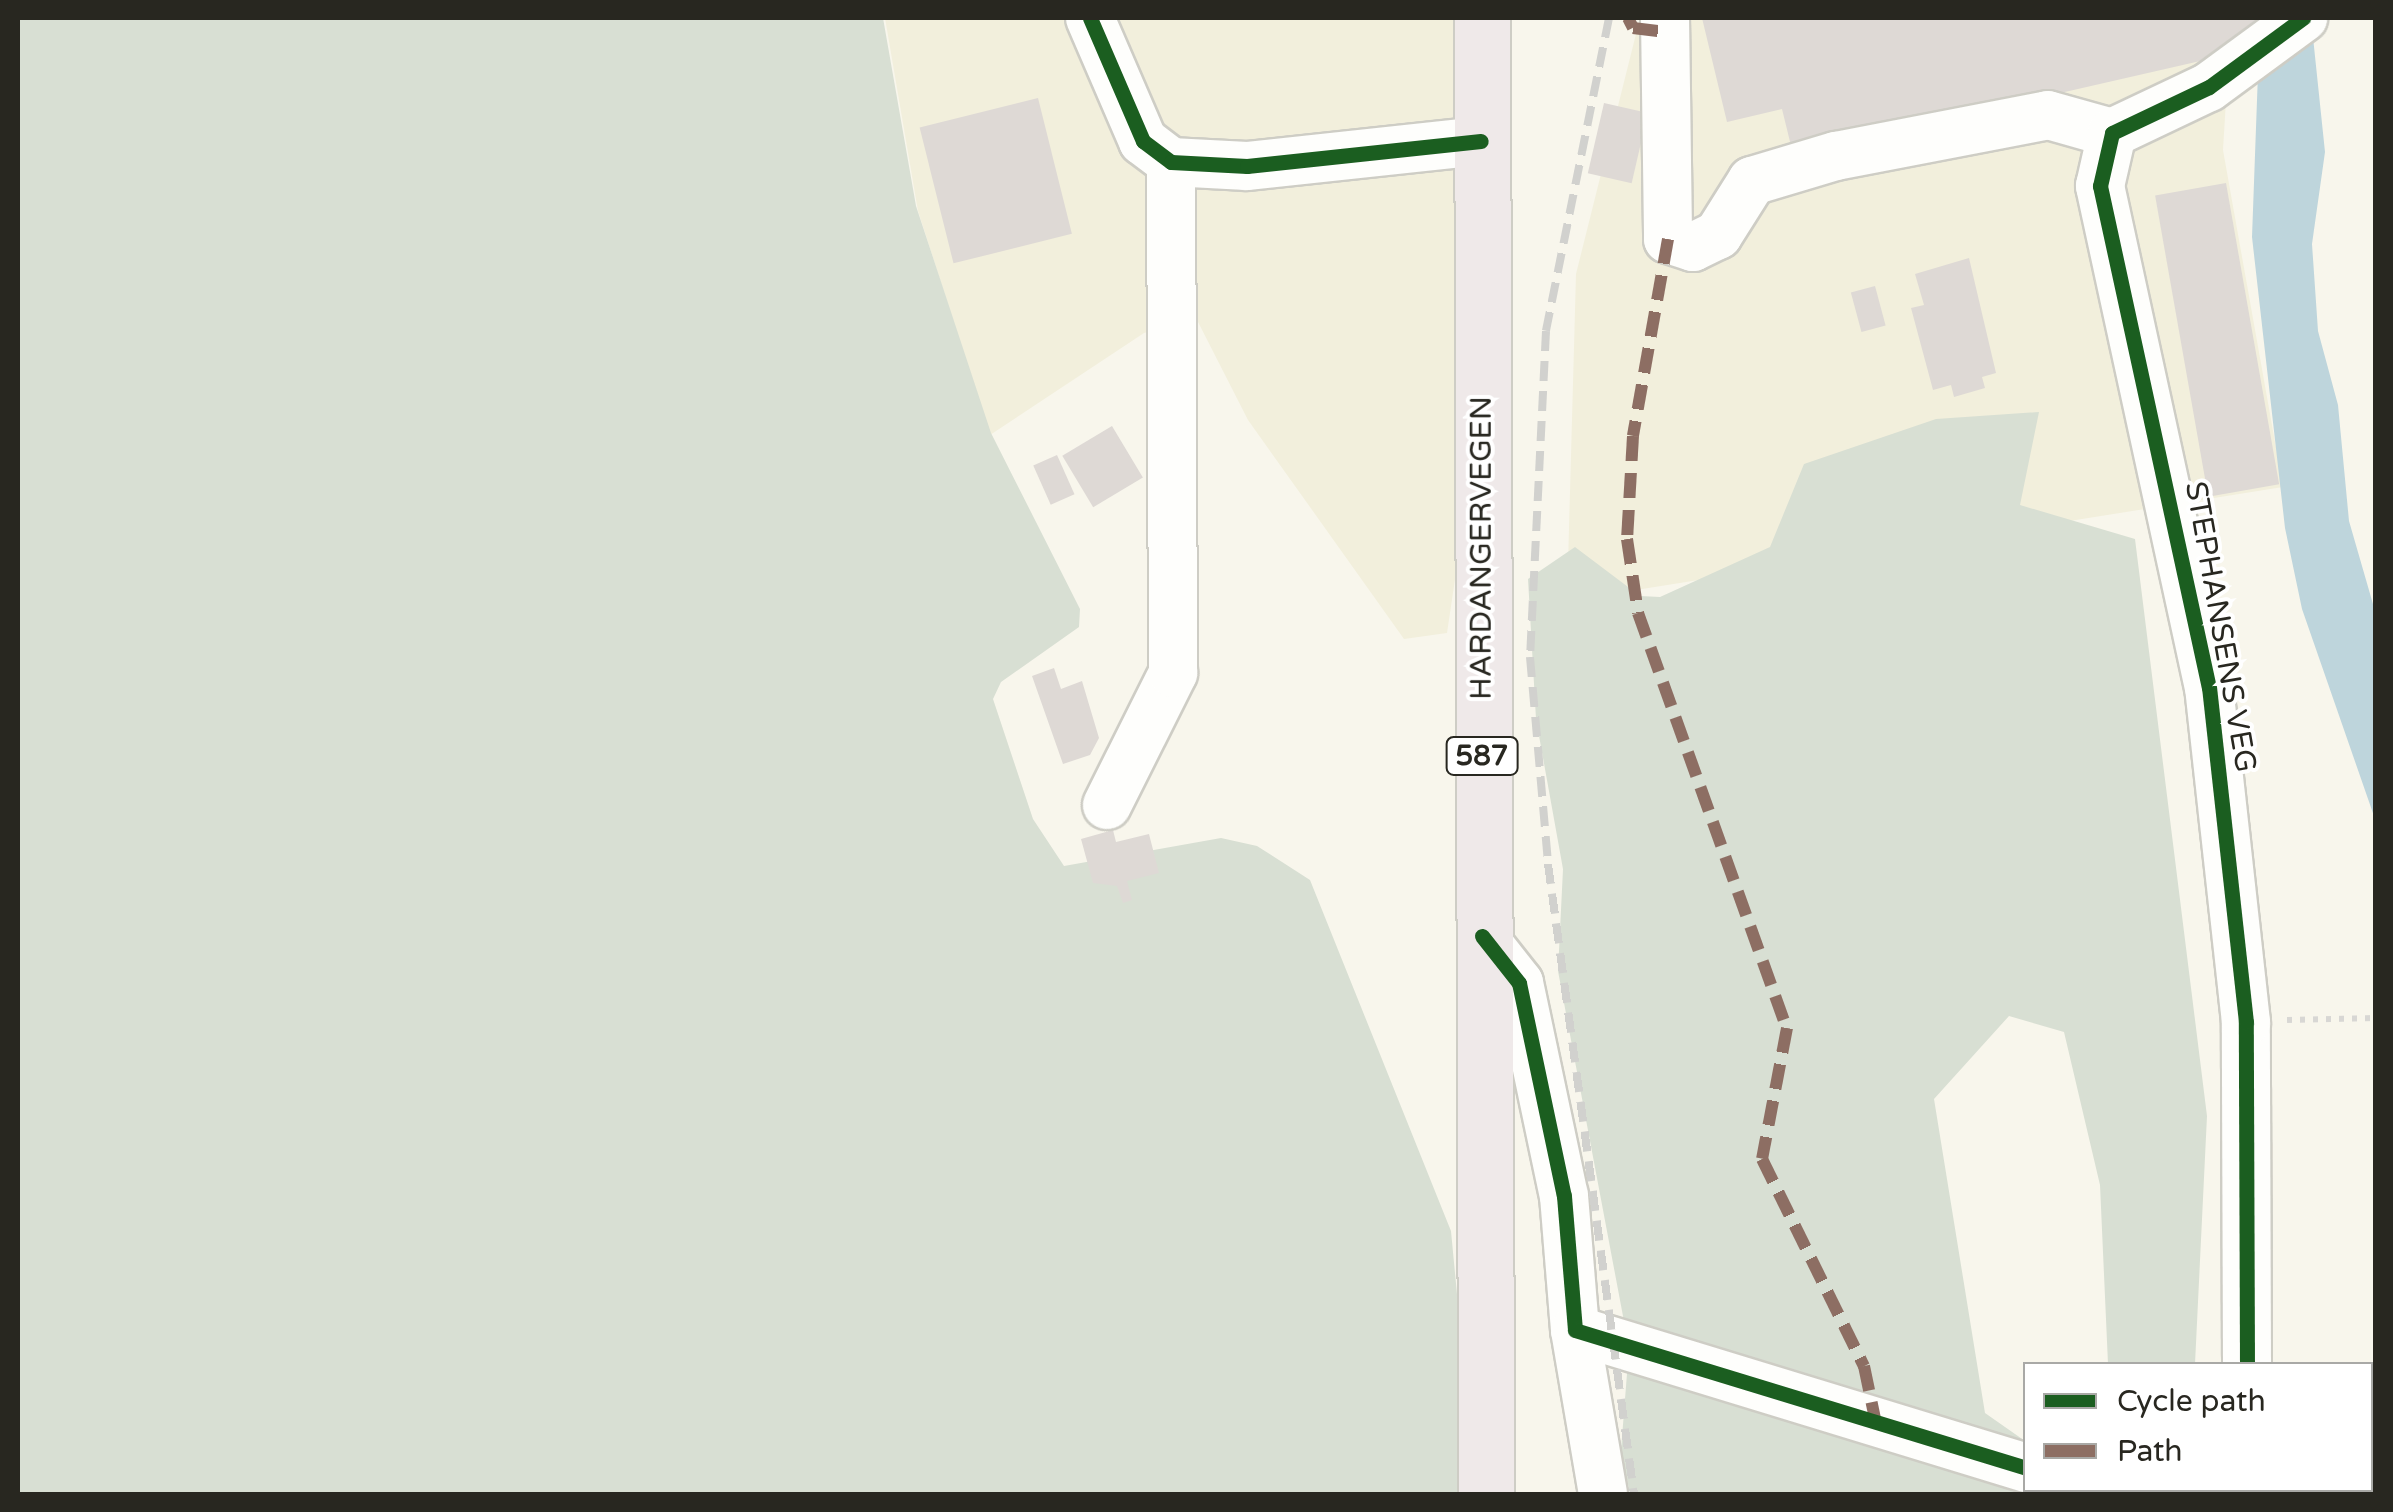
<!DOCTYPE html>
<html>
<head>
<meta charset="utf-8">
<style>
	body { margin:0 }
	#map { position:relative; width:2393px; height:1512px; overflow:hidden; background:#f8f6ec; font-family:"Varela Round",sans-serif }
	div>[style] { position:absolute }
	.built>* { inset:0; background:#f2efdc }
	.green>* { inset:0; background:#d8dfd3 }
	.water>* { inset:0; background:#bed5dc }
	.building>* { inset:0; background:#ded9d5; transform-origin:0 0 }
	.path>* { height:6px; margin-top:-3px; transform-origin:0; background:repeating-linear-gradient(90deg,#d8d7d4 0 5px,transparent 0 13px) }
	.roads { filter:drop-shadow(2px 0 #cecdc5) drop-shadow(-2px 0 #cecdc5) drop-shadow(0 2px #cecdc5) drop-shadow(0 -2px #cecdc5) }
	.minor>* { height:48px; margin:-24px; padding:0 24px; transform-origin:24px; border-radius:24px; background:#fefefc }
	.major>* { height:55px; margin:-27.5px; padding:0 27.5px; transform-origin:27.5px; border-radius:27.5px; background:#efe9e9 }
	.rail>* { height:8px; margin-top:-4px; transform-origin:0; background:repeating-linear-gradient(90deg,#d1d1ce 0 20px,transparent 0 30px) }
	.quiet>* { height:12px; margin-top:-6px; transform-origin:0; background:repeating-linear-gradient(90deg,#8d6e63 0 25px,transparent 0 37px) }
	.cycleway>* { height:15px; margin:-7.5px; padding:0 7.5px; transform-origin:7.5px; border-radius:7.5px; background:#1b5e20 }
	span { translate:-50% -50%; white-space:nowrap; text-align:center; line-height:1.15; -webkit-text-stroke:8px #fff; paint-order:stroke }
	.shield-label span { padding:2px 8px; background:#fff; border:2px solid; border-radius:8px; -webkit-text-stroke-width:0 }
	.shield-label { font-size:28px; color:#282720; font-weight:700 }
	.street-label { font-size:30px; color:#282720 }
	.frame { position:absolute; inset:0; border:20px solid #282720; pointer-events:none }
	.legend { position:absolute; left:2023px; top:1362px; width:350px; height:130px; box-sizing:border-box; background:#fff; border:2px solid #a9a9a6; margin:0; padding:12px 18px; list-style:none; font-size:30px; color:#282720 }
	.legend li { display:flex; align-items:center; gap:20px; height:50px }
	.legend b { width:50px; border:2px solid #a9a9a6 }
</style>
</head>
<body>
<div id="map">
	<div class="built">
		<div style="clip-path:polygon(885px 18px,1482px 18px,1481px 406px,1447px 633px,1404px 639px,1248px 420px,1197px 320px,1144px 333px,990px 435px,918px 211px)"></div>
		<div style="clip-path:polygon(1640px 18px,2231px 18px,2223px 150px,2283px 487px,1567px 601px,1576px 274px)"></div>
	</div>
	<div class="green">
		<div style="clip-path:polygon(18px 18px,883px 18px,916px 206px,991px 433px,1080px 609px,1079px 627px,1001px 682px,993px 699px,1033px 819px,1064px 866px,1221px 838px,1257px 846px,1310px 880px,1451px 1231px,1476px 1494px,18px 1494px)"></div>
		<div style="clip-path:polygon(2039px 412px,2020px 505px,2135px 539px,2207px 1116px,2195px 1364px,2108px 1364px,2100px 1185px,2064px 1032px,2009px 1016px,1934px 1099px,1985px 1413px,2025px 1441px,2026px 1490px,2068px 1494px,1630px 1494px,1621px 1450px,1629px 1348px,1558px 971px,1563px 869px,1536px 719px,1528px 579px,1575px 547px,1640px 596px,1660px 597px,1770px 547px,1804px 464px,1936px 419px)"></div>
	</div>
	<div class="water">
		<div style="clip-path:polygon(2260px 18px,2311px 18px,2325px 152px,2312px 244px,2318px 331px,2338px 405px,2349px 521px,2375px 611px,2375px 819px,2302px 609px,2285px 528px,2252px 237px)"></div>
	</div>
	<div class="building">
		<div style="clip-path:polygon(1702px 18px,2258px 18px,2209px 59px,1793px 154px,1782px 109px,1727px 122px)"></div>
		<div style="left:1038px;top:98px;width:140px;height:122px;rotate:76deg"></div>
		<div style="left:1604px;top:103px;width:45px;height:72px;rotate:13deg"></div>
		<div style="left:2226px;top:183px;width:306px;height:72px;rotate:80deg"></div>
		<div style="clip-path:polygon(1969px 258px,1996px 373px,1982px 377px,1985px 388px,1954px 397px,1951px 385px,1933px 390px,1911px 308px,1924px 305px,1915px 274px)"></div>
		<div style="left:1875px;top:286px;width:41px;height:25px;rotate:75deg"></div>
		<div style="left:1112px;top:426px;width:60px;height:58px;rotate:59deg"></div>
		<div style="left:1057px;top:455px;width:43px;height:26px;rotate:66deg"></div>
		<div style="clip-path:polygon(1054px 668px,1061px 689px,1082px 681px,1099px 738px,1090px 755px,1063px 764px,1032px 676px)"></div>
		<div style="clip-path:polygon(1113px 830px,1116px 842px,1149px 834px,1159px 873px,1127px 881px,1132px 900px,1123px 903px,1117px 886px,1093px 883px,1081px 839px)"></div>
		<div style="left:2308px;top:1490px;width:44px;height:4px"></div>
	</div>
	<div class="path">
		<div style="left:2287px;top:1020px;width:89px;rotate:-1.3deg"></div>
	</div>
	<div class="roads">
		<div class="minor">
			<div style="left:1090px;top:18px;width:134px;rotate:66.7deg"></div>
			<div style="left:1143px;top:141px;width:35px;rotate:37deg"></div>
			<div style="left:1171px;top:162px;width:76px;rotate:3deg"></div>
			<div style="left:1247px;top:166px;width:235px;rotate:-6.1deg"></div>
			<div style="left:1665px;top:18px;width:221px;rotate:89.2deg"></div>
			<div style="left:1668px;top:239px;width:26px;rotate:18deg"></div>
			<div style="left:1693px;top:247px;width:28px;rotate:-26deg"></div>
			<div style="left:1718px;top:235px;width:64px;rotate:-57.8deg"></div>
			<div style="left:1752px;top:181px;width:88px;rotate:-16.6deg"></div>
			<div style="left:1836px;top:156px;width:216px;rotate:-10.9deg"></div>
			<div style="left:2048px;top:115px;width:66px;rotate:15.7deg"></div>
			<div style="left:1107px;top:805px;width:148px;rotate:-63.4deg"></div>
			<div style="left:1173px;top:673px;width:511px;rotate:-90.22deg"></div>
			<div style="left:1482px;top:936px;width:60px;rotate:51.8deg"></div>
			<div style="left:1519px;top:983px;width:218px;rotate:78.1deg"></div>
			<div style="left:1564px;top:1196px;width:134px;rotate:85.3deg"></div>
			<div style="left:1575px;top:1330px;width:472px;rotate:17deg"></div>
			<div style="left:1575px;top:1330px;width:166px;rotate:80.3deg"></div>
			<div style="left:2247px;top:1364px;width:342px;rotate:-90.2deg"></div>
			<div style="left:2246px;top:1022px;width:336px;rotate:-96.3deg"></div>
			<div style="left:2209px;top:688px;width:514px;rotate:-102.25deg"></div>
			<div style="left:2100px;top:186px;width:54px;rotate:-77.2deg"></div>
			<div style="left:2112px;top:133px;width:107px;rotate:-25.4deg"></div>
			<div style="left:2209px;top:87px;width:117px;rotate:-36.3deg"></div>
			<div style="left:2119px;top:1490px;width:22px;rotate:10deg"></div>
			<div style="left:2244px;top:1494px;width:4px;rotate:-90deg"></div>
		</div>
		<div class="major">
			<div style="left:1482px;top:18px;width:1476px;rotate:89.84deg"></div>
		</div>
	</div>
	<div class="rail">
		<div style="left:1609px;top:18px;width:319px;rotate:101.4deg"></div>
		<div style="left:1546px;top:331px;width:326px;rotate:92.8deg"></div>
		<div style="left:1530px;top:657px;width:208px;rotate:85deg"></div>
		<div style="left:1548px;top:864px;width:636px;rotate:82.23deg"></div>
	</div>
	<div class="quiet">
		<div style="left:1628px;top:18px;width:11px;rotate:63deg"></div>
		<div style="left:1633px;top:28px;width:31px;rotate:7deg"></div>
		<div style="left:1668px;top:239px;width:200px;rotate:100.1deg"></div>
		<div style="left:1633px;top:436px;width:103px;rotate:93.3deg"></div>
		<div style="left:1627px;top:539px;width:75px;rotate:81.5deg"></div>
		<div style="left:1638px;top:613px;width:441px;rotate:70.3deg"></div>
		<div style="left:1787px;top:1028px;width:133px;rotate:100.8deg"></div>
		<div style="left:1762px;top:1159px;width:231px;rotate:63.8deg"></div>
		<div style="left:1864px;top:1366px;width:63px;rotate:78.2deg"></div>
	</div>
	<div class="cycleway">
		<div style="left:1090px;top:18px;width:134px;rotate:66.7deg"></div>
		<div style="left:1143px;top:141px;width:35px;rotate:37deg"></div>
		<div style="left:1171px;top:162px;width:76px;rotate:3deg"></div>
		<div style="left:1247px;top:166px;width:235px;rotate:-6.1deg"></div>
		<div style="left:1482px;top:936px;width:60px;rotate:51.8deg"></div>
		<div style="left:1519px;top:983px;width:218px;rotate:78.1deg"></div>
		<div style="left:1564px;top:1196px;width:134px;rotate:85.3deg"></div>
		<div style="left:1575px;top:1330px;width:472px;rotate:17deg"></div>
		<div style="left:2247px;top:1364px;width:342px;rotate:-90.2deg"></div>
		<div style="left:2246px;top:1022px;width:336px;rotate:-96.3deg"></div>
		<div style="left:2209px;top:688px;width:514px;rotate:-102.25deg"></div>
		<div style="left:2100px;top:186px;width:54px;rotate:-77.2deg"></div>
		<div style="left:2112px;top:133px;width:107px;rotate:-25.4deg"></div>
		<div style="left:2209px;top:87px;width:117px;rotate:-36.3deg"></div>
	</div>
	<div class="shield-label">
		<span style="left:1482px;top:756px">587</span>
	</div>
	<div class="street-label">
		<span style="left:1482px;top:548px;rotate:-90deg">HARDANGERVEGEN</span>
		<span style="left:2220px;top:627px;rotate:80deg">STEPHANSENS VEG</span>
	</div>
	<div class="frame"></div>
	<ul class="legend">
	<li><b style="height:12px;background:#1b5e20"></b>Cycle path</li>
	<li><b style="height:12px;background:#8d6e63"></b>Path</li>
	</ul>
</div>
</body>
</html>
